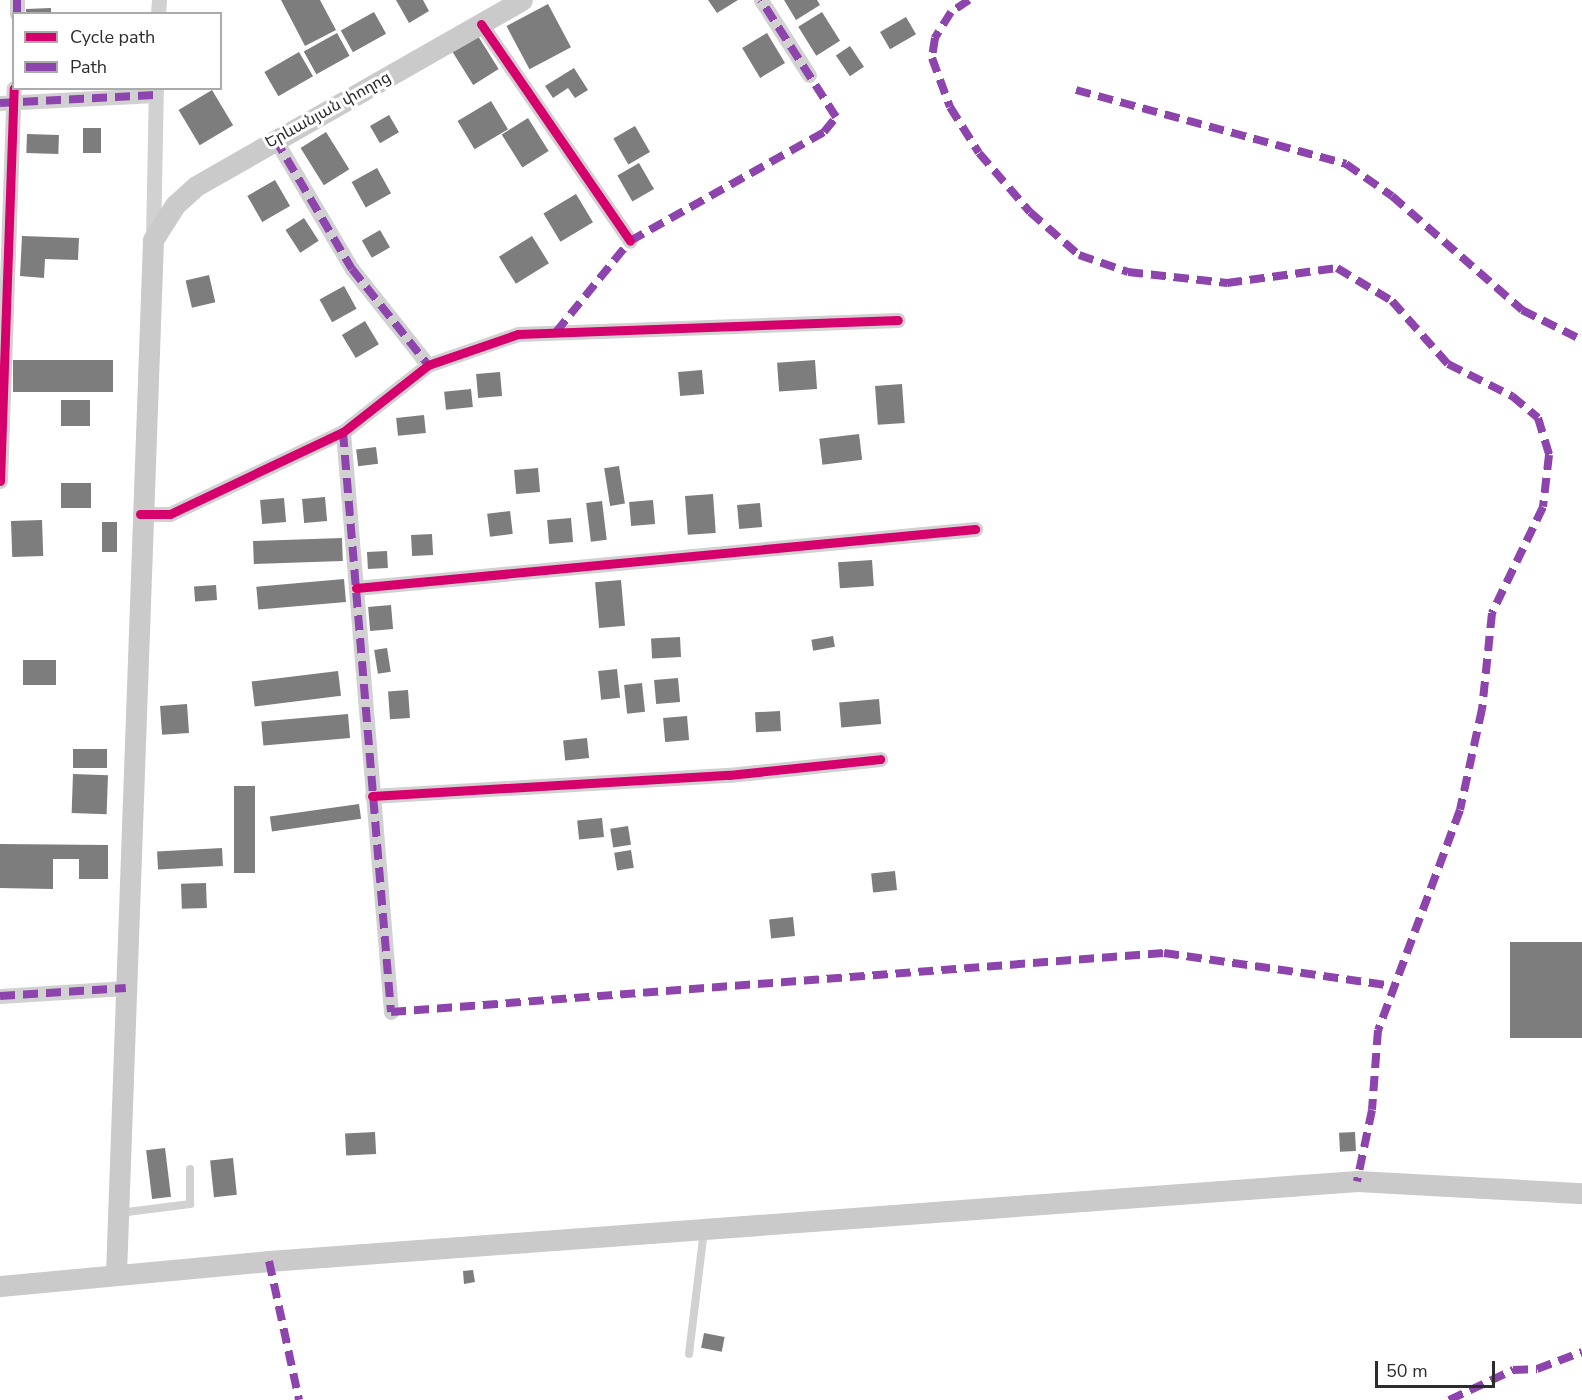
<!DOCTYPE html>
<html>
<head>
<meta charset="utf-8">
<style>
	body { margin:0 }
	#map { position:relative; width:1582px; height:1400px; overflow:hidden; background:#fff; font-family:"Nunito Sans","Noto Sans Armenian",sans-serif }
	div>[style] { position:absolute }
	.building>* { inset:0; background:#7d7d7d; transform-origin:0 0 }
	.service>* { height:8px; margin:-4px; padding:0 4px; transform-origin:4px; border-radius:4px; background:#d1d1d1 }
	.minor>* { height:15px; margin:-7.5px; padding:0 7.5px; transform-origin:7.5px; border-radius:7.5px; background:#d1d1d1 }
	.secondary>* { height:21px; margin:-10.5px; padding:0 10.5px; transform-origin:10.5px; border-radius:10.5px; background:#cacaca }
	.quiet>* { height:8px; margin-top:-4px; transform-origin:0; background:repeating-linear-gradient(90deg,#8e44ad 0 15px,transparent 0 23px) }
	.cycleway>* { height:9px; margin:-4.5px; padding:0 4.5px; transform-origin:4.5px; border-radius:4.5px; background:#d6006c }
	span { translate:-50% -50%; white-space:nowrap; text-align:center; line-height:1.15; -webkit-text-stroke:6px #fff; paint-order:stroke }
	.street-label { font-size:16px; color:#2c2c2c }
	.legend { position:absolute; left:12px; top:12px; width:210px; height:78px; box-sizing:border-box; background:#fff; border:2px solid #ababab; margin:0; padding:8px 10px; list-style:none; font-size:18px; color:#2c2c2c }
	.legend li { display:flex; align-items:center; gap:12px; height:30px }
	.legend b { width:30px; border:2px solid #ababab }
	.scale { position:absolute; left:1375px; top:1361px; width:120px; height:27px; box-sizing:border-box; border:3px solid #2c2c2c; border-top:0; padding-left:8px; font-size:18px; line-height:21px; white-space:nowrap; color:#2c2c2c; -webkit-text-stroke:4px #fff; paint-order:stroke }
</style>
</head>
<body>
<div id="map">
	<div class="building">
		<div style="clip-path:polygon(281px 0,320px 0,336px 30px,305px 46px)"></div>
		<div style="clip-path:polygon(396px 0,423px 0,429px 11px,409px 23px)"></div>
		<div style="clip-path:polygon(708px 0,738px 0,717px 13px)"></div>
		<div style="clip-path:polygon(784px 0,817px 0,820px 5px,796px 20px)"></div>
		<div style="left:548px;top:4px;width:49px;height:47px;rotate:62deg"></div>
		<div style="clip-path:polygon(51px 8px,51px 14px,26px 14px,26px 9px)"></div>
		<div style="left:374px;top:12px;width:25px;height:38px;rotate:61deg"></div>
		<div style="left:822px;top:12px;width:34px;height:28px;rotate:58deg"></div>
		<div style="left:906px;top:17px;width:20px;height:30px;rotate:60deg"></div>
		<div style="left:337px;top:33px;width:26px;height:38px;rotate:61deg"></div>
		<div style="left:767px;top:33px;width:35px;height:29px;rotate:59deg"></div>
		<div style="left:478px;top:36px;width:39px;height:30px;rotate:58deg"></div>
		<div style="left:850px;top:46px;width:25px;height:17px;rotate:56deg"></div>
		<div style="left:299px;top:52px;width:28px;height:40px;rotate:60deg"></div>
		<div style="clip-path:polygon(574px 68px,588px 90px,575px 98px,568px 88px,553px 98px,545px 86px)"></div>
		<div style="left:212px;top:90px;width:41px;height:39px;rotate:59deg"></div>
		<div style="left:491px;top:101px;width:33px;height:39px;rotate:59deg"></div>
		<div style="left:389px;top:115px;width:20px;height:22px;rotate:60deg"></div>
		<div style="left:528px;top:118px;width:39px;height:31px;rotate:58deg"></div>
		<div style="left:635px;top:126px;width:30px;height:25px;rotate:60deg"></div>
		<div style="left:83px;top:128px;width:18px;height:25px"></div>
		<div style="left:326px;top:132px;width:44px;height:30px;rotate:58deg"></div>
		<div style="left:27px;top:134px;width:32px;height:19px;rotate:2deg"></div>
		<div style="left:639px;top:163px;width:30px;height:25px;rotate:60deg"></div>
		<div style="left:377px;top:168px;width:29px;height:29px;rotate:61deg"></div>
		<div style="left:275px;top:180px;width:30px;height:32px;rotate:60deg"></div>
		<div style="left:576px;top:194px;width:33px;height:38px;rotate:59deg"></div>
		<div style="left:304px;top:218px;width:27px;height:22px;rotate:57deg"></div>
		<div style="left:380px;top:230px;width:20px;height:21px;rotate:60deg"></div>
		<div style="clip-path:polygon(22px 236px,79px 238px,78px 260px,45px 259px,44px 278px,20px 276px)"></div>
		<div style="left:532px;top:236px;width:32px;height:39px;rotate:58deg"></div>
		<div style="left:209px;top:275px;width:28px;height:24px;rotate:77deg"></div>
		<div style="left:344px;top:286px;width:26px;height:28px;rotate:61deg"></div>
		<div style="left:365px;top:321px;width:27px;height:27px;rotate:59deg"></div>
		<div style="left:13px;top:360px;width:100px;height:32px"></div>
		<div style="left:815px;top:360px;width:29px;height:38px;rotate:86deg"></div>
		<div style="left:702px;top:370px;width:24px;height:24px;rotate:85deg"></div>
		<div style="left:500px;top:372px;width:24px;height:24px;rotate:85deg"></div>
		<div style="left:902px;top:384px;width:39px;height:27px;rotate:86deg"></div>
		<div style="left:471px;top:389px;width:18px;height:27px;rotate:84deg"></div>
		<div style="left:61px;top:400px;width:29px;height:26px"></div>
		<div style="left:424px;top:415px;width:18px;height:28px;rotate:84deg"></div>
		<div style="left:859px;top:434px;width:26px;height:40px;rotate:83deg"></div>
		<div style="left:376px;top:447px;width:17px;height:20px;rotate:83deg"></div>
		<div style="left:619px;top:466px;width:38px;height:15px;rotate:81deg"></div>
		<div style="left:538px;top:468px;width:24px;height:24px;rotate:85deg"></div>
		<div style="left:61px;top:483px;width:30px;height:25px"></div>
		<div style="left:713px;top:494px;width:39px;height:28px;rotate:86deg"></div>
		<div style="left:325px;top:497px;width:24px;height:23px;rotate:85deg"></div>
		<div style="left:284px;top:498px;width:24px;height:24px;rotate:85deg"></div>
		<div style="left:653px;top:500px;width:24px;height:24px;rotate:85deg"></div>
		<div style="left:602px;top:501px;width:39px;height:16px;rotate:83deg"></div>
		<div style="left:760px;top:503px;width:24px;height:23px;rotate:85deg"></div>
		<div style="left:510px;top:511px;width:23px;height:23px;rotate:83deg"></div>
		<div style="left:571px;top:518px;width:24px;height:24px;rotate:85deg"></div>
		<div style="left:42px;top:520px;width:36px;height:31px;rotate:88deg"></div>
		<div style="left:102px;top:522px;width:15px;height:30px"></div>
		<div style="left:432px;top:534px;width:21px;height:21px;rotate:87deg"></div>
		<div style="left:342px;top:538px;width:23px;height:89px;rotate:88deg"></div>
		<div style="left:387px;top:551px;width:17px;height:20px;rotate:87deg"></div>
		<div style="left:872px;top:560px;width:26px;height:34px;rotate:86deg"></div>
		<div style="left:344px;top:579px;width:23px;height:88px;rotate:85deg"></div>
		<div style="left:621px;top:580px;width:46px;height:26px;rotate:85deg"></div>
		<div style="left:216px;top:585px;width:15px;height:22px;rotate:86deg"></div>
		<div style="left:391px;top:605px;width:24px;height:23px;rotate:85deg"></div>
		<div style="left:833px;top:636px;width:11px;height:22px;rotate:80deg"></div>
		<div style="left:680px;top:637px;width:20px;height:29px;rotate:87deg"></div>
		<div style="left:387px;top:648px;width:24px;height:13px;rotate:81deg"></div>
		<div style="left:23px;top:660px;width:33px;height:25px"></div>
		<div style="left:617px;top:669px;width:29px;height:19px;rotate:84deg"></div>
		<div style="left:338px;top:671px;width:25px;height:87px;rotate:83deg"></div>
		<div style="left:678px;top:678px;width:24px;height:24px;rotate:85deg"></div>
		<div style="left:642px;top:683px;width:29px;height:18px;rotate:84deg"></div>
		<div style="left:408px;top:690px;width:28px;height:20px;rotate:86deg"></div>
		<div style="left:879px;top:699px;width:25px;height:40px;rotate:85deg"></div>
		<div style="left:187px;top:704px;width:29px;height:27px;rotate:86deg"></div>
		<div style="left:780px;top:711px;width:20px;height:25px;rotate:87deg"></div>
		<div style="left:348px;top:714px;width:24px;height:87px;rotate:85deg"></div>
		<div style="left:687px;top:716px;width:24px;height:24px;rotate:85deg"></div>
		<div style="left:587px;top:738px;width:20px;height:24px;rotate:84deg"></div>
		<div style="left:73px;top:749px;width:34px;height:19px"></div>
		<div style="left:73px;top:774px;width:35px;height:39px;rotate:2deg"></div>
		<div style="left:234px;top:786px;width:21px;height:87px"></div>
		<div style="left:359px;top:804px;width:15px;height:90px;rotate:82deg"></div>
		<div style="left:602px;top:818px;width:19px;height:25px;rotate:84deg"></div>
		<div style="left:628px;top:826px;width:19px;height:18px;rotate:81deg"></div>
		<div style="clip-path:polygon(0 844px,108px 845px,108px 879px,79px 879px,79px 859px,53px 859px,53px 889px,0 888px)"></div>
		<div style="left:222px;top:848px;width:18px;height:65px;rotate:87deg"></div>
		<div style="left:631px;top:850px;width:18px;height:17px;rotate:81deg"></div>
		<div style="left:895px;top:871px;width:19px;height:24px;rotate:84deg"></div>
		<div style="left:206px;top:883px;width:25px;height:25px;rotate:88deg"></div>
		<div style="left:793px;top:917px;width:19px;height:24px;rotate:84deg"></div>
		<div style="left:1582px;top:942px;width:96px;height:72px;rotate:90deg"></div>
		<div style="left:375px;top:1132px;width:22px;height:30px;rotate:87deg"></div>
		<div style="left:1355px;top:1132px;width:19px;height:16px;rotate:87deg"></div>
		<div style="left:165px;top:1148px;width:49px;height:19px;rotate:83deg"></div>
		<div style="left:233px;top:1158px;width:37px;height:23px;rotate:84deg"></div>
		<div style="clip-path:polygon(473px 1270px,475px 1282px,464px 1284px,463px 1271px)"></div>
		<div style="left:704px;top:1333px;width:21px;height:15px;rotate:11deg"></div>
	</div>
	<div class="service">
		<div style="left:119px;top:1213px;width:72px;rotate:-7.2deg"></div>
		<div style="left:190px;top:1204px;width:35px;rotate:-90deg"></div>
		<div style="left:689px;top:1354px;width:125px;rotate:-83.1deg"></div>
	</div>
	<div class="minor">
		<div style="left:761px;top:0;width:89px;rotate:57.4deg"></div>
		<div style="left:17px;top:14px;width:14px;rotate:-90deg"></div>
		<div style="left:158px;top:14px;width:14px;rotate:-86deg"></div>
		<div style="left:481px;top:24px;width:263px;rotate:55.5deg"></div>
		<div style="left:0;top:103px;width:155px;rotate:-3deg"></div>
		<div style="left:275px;top:139px;width:151px;rotate:59.4deg"></div>
		<div style="left:352px;top:269px;width:122px;rotate:51.6deg"></div>
		<div style="left:153px;top:240px;width:152px;rotate:-88.9deg"></div>
		<div style="left:343px;top:432px;width:582px;rotate:85.27deg"></div>
		<div style="left:0;top:481px;width:393px;rotate:-88deg"></div>
		<div style="left:140px;top:514px;width:30px"></div>
		<div style="left:170px;top:514px;width:191px;rotate:-25.4deg"></div>
		<div style="left:343px;top:432px;width:108px;rotate:-38.2deg"></div>
		<div style="left:428px;top:365px;width:95px;rotate:-19deg"></div>
		<div style="left:518px;top:334px;width:380px;rotate:-2.1deg"></div>
		<div style="left:356px;top:588px;width:622px;rotate:-5.44deg"></div>
		<div style="left:372px;top:796px;width:358px;rotate:-3.4deg"></div>
		<div style="left:729px;top:775px;width:152px;rotate:-6deg"></div>
		<div style="left:0;top:996px;width:126px;rotate:-3.6deg"></div>
	</div>
	<div class="secondary">
		<div style="left:116px;top:1274px;width:1035px;rotate:-87.95deg"></div>
		<div style="left:153px;top:240px;width:41px;rotate:-57.8deg"></div>
		<div style="left:175px;top:205px;width:28px;rotate:-42deg"></div>
		<div style="left:196px;top:186px;width:375px;rotate:-29.7deg"></div>
		<div style="left:0;top:1286px;width:270px;rotate:-5.3deg"></div>
		<div style="left:269px;top:1261px;width:1091px;rotate:-4.21deg"></div>
		<div style="left:1357px;top:1181px;width:225px;rotate:3.1deg"></div>
	</div>
	<div class="quiet">
		<div style="left:969px;top:0;width:22px;rotate:146deg"></div>
		<div style="left:951px;top:12px;width:31px;rotate:122deg"></div>
		<div style="left:935px;top:38px;width:20px;rotate:99deg"></div>
		<div style="left:932px;top:58px;width:52px;rotate:69.8deg"></div>
		<div style="left:950px;top:107px;width:54px;rotate:57.8deg"></div>
		<div style="left:979px;top:153px;width:78px;rotate:49.2deg"></div>
		<div style="left:1030px;top:212px;width:65px;rotate:41.3deg"></div>
		<div style="left:1079px;top:255px;width:52px;rotate:19.1deg"></div>
		<div style="left:1128px;top:272px;width:100px;rotate:6.3deg"></div>
		<div style="left:1227px;top:283px;width:111px;rotate:-7.8deg"></div>
		<div style="left:1337px;top:268px;width:64px;rotate:31deg"></div>
		<div style="left:1392px;top:301px;width:84px;rotate:48.4deg"></div>
		<div style="left:1448px;top:364px;width:72px;rotate:26.6deg"></div>
		<div style="left:1512px;top:396px;width:34px;rotate:40deg"></div>
		<div style="left:1538px;top:418px;width:39px;rotate:73deg"></div>
		<div style="left:1549px;top:455px;width:52px;rotate:96.6deg"></div>
		<div style="left:1543px;top:507px;width:118px;rotate:115.7deg"></div>
		<div style="left:1492px;top:613px;width:97px;rotate:95.9deg"></div>
		<div style="left:1482px;top:709px;width:103px;rotate:102.3deg"></div>
		<div style="left:1460px;top:810px;width:235px;rotate:110.4deg"></div>
		<div style="left:1378px;top:1030px;width:80px;rotate:94.3deg"></div>
		<div style="left:1372px;top:1110px;width:73px;rotate:101.9deg"></div>
		<div style="left:17px;top:14px;width:14px;rotate:-90deg"></div>
		<div style="left:1076px;top:90px;width:280px;rotate:15.3deg"></div>
		<div style="left:1346px;top:164px;width:56px;rotate:34.8deg"></div>
		<div style="left:1392px;top:196px;width:173px;rotate:41.2deg"></div>
		<div style="left:1522px;top:310px;width:67px;rotate:26.6deg"></div>
		<div style="left:0;top:103px;width:155px;rotate:-3deg"></div>
		<div style="left:275px;top:139px;width:151px;rotate:59.4deg"></div>
		<div style="left:352px;top:269px;width:122px;rotate:51.6deg"></div>
		<div style="left:556px;top:332px;width:117px;rotate:-50.9deg"></div>
		<div style="left:630px;top:241px;width:223px;rotate:-29.3deg"></div>
		<div style="left:824px;top:132px;width:19px;rotate:-51deg"></div>
		<div style="left:836px;top:117px;width:139px;rotate:-122.7deg"></div>
		<div style="left:343px;top:432px;width:582px;rotate:85.27deg"></div>
		<div style="left:391px;top:1012px;width:775px;rotate:-4.36deg"></div>
		<div style="left:1164px;top:953px;width:231px;rotate:8.2deg"></div>
		<div style="left:0;top:996px;width:126px;rotate:-3.6deg"></div>
		<div style="left:269px;top:1261px;width:142px;rotate:77.8deg"></div>
		<div style="left:1449px;top:1400px;width:71px;rotate:-25.1deg"></div>
		<div style="left:1513px;top:1370px;width:24px;rotate:-2deg"></div>
		<div style="left:1537px;top:1369px;width:48px;rotate:-20.7deg"></div>
	</div>
	<div class="cycleway">
		<div style="left:481px;top:24px;width:263px;rotate:55.5deg"></div>
		<div style="left:0;top:481px;width:393px;rotate:-88deg"></div>
		<div style="left:140px;top:514px;width:30px"></div>
		<div style="left:170px;top:514px;width:191px;rotate:-25.4deg"></div>
		<div style="left:343px;top:432px;width:108px;rotate:-38.2deg"></div>
		<div style="left:428px;top:365px;width:95px;rotate:-19deg"></div>
		<div style="left:518px;top:334px;width:380px;rotate:-2.1deg"></div>
		<div style="left:356px;top:588px;width:622px;rotate:-5.44deg"></div>
		<div style="left:372px;top:796px;width:358px;rotate:-3.4deg"></div>
		<div style="left:729px;top:775px;width:152px;rotate:-6deg"></div>
	</div>
	<div class="street-label">
		<span style="left:328px;top:110px;rotate:-29deg">Երևանյան փողոց</span>
	</div>
	<ul class="legend">
	<li><b style="height:8px;background:#d6006c"></b>Cycle path</li>
	<li><b style="height:8px;background:#8e44ad"></b>Path</li>
	</ul>
	<div class="scale">50 m</div>
</div>
</body>
</html>
